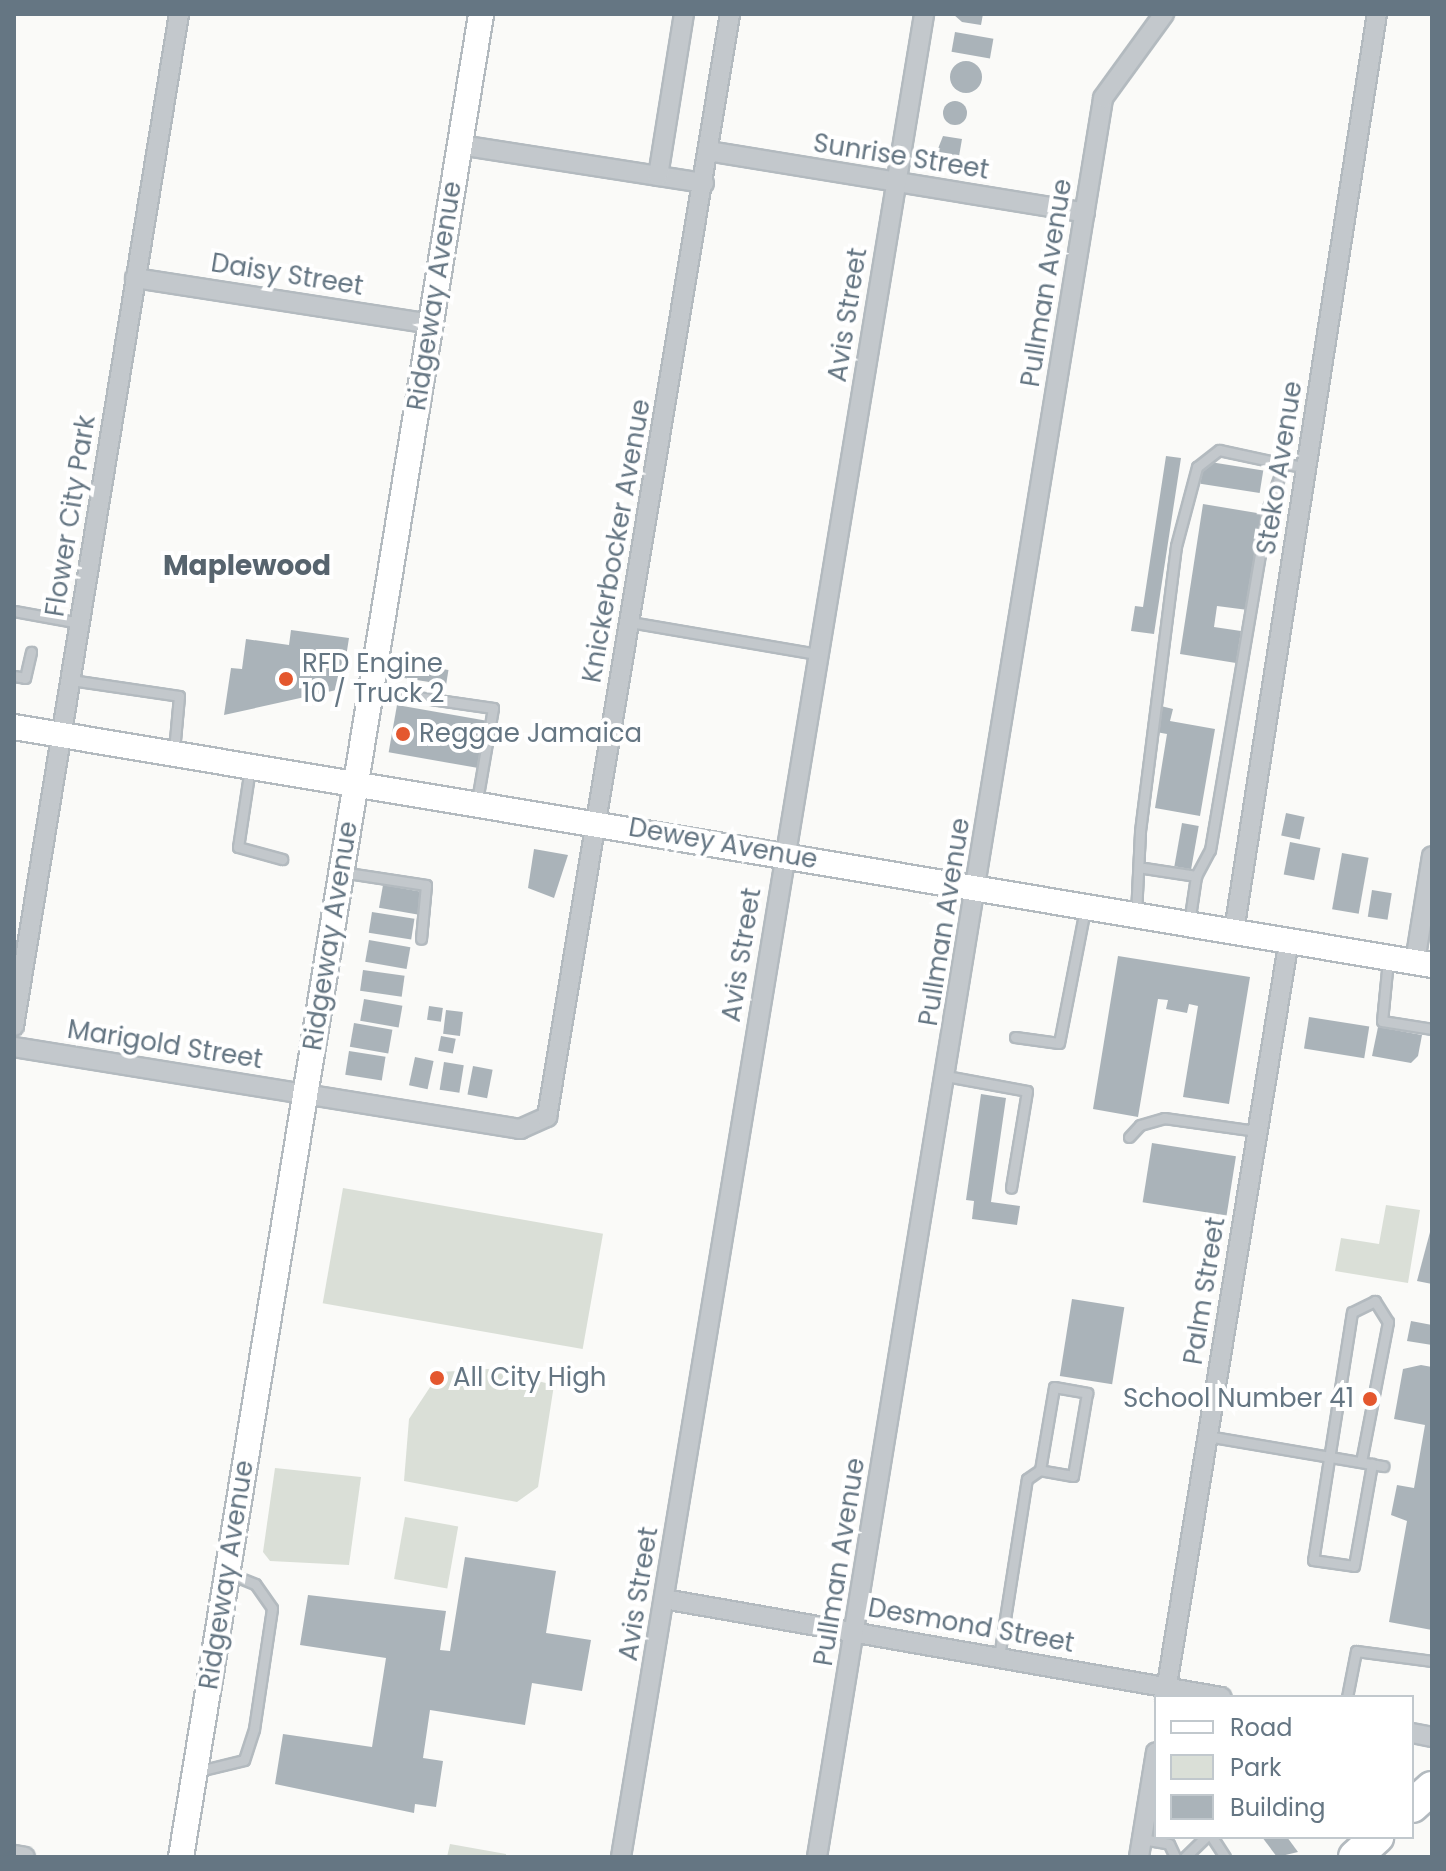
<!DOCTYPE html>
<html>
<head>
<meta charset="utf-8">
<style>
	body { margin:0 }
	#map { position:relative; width:1446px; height:1871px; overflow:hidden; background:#fafaf8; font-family:Poppins,sans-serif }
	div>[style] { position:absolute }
	.green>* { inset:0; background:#dadfd7; transform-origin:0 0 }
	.building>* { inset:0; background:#aab3b9; transform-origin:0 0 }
	.round { border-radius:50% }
	.roads { filter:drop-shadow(2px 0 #b3babf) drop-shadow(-2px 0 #b3babf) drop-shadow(0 2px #b3babf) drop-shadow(0 -2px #b3babf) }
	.lane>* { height:9px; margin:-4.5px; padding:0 4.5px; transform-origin:4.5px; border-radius:4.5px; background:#c3c8cc }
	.street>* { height:18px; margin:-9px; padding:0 9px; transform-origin:9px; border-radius:9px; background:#c3c8cc }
	.secondary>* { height:24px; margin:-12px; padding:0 12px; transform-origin:12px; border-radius:12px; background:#fff }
	.highway>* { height:32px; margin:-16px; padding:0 16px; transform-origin:16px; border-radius:16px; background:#fff }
	.dots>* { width:22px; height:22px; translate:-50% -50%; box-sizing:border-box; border:4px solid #fff; border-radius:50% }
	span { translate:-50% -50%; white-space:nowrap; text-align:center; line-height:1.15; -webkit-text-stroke:8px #fff; paint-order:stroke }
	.street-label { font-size:26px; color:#657683 }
	.poi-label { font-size:26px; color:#657683 }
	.left { translate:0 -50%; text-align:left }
	.right { translate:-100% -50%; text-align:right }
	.neighbourhood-label { font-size:28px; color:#57646e; font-weight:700 }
	.frame { position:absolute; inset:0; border:16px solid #657683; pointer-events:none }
	.legend { position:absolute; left:1154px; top:1695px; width:260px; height:144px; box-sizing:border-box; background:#fff; border:2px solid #c1c8cd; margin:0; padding:10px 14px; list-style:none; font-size:24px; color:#657683 }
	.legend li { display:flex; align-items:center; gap:16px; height:40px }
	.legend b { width:40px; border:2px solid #c1c8cd }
</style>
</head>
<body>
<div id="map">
	<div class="green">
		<div style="left:343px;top:1188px;width:264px;height:117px;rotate:10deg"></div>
		<div style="clip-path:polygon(1386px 1205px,1420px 1210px,1408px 1283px,1335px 1271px,1341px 1238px,1379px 1244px)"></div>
		<div style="clip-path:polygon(488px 1369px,554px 1385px,538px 1487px,517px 1502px,404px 1481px,409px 1419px,440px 1372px)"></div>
		<div style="clip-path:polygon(275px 1468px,361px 1477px,349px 1565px,270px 1561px,263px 1552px)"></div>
		<div style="left:405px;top:1517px;width:54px;height:63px;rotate:10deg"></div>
		<div style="clip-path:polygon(450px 1844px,506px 1854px,506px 1857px,447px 1857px)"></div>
	</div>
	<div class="building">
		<div style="clip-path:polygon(953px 14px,983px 14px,981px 25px,962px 22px)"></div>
		<div style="left:955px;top:32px;width:39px;height:20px;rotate:10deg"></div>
		<div class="round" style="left:950px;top:61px;width:32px;height:32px"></div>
		<div class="round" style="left:943px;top:101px;width:24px;height:24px"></div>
		<div style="clip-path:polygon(943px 136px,962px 139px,957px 168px,932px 164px)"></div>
		<div style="clip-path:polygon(1166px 456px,1181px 458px,1154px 634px,1131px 631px,1135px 606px,1143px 607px)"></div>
		<div style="left:1204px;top:461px;width:60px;height:23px;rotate:9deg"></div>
		<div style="clip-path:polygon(1203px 504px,1263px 514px,1248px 610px,1217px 606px,1214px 627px,1241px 631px,1236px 663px,1180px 654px)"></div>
		<div style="clip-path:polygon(291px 630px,349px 638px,341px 689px,224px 715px,231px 668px,242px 669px,246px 639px,289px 645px)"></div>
		<div style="left:405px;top:663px;width:44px;height:15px;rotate:9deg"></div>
		<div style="left:397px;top:705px;width:91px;height:48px;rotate:10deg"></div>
		<div style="clip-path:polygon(1161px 706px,1173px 709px,1170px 721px,1215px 729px,1200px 816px,1155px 808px,1167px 734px,1156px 732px)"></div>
		<div style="left:1286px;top:813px;width:19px;height:23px;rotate:12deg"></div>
		<div style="left:1182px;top:823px;width:17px;height:44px;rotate:10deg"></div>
		<div style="left:1290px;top:842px;width:31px;height:33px;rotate:11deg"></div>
		<div style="clip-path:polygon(534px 849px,568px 855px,554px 898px,528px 888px)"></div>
		<div style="left:1342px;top:853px;width:27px;height:57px;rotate:10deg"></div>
		<div style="left:383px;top:885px;width:42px;height:23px;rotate:10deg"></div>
		<div style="left:1372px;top:890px;width:20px;height:27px;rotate:9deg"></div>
		<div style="left:372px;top:912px;width:43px;height:21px;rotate:9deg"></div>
		<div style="left:369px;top:940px;width:42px;height:22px;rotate:10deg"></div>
		<div style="clip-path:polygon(1118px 956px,1250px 977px,1229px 1104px,1183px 1097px,1198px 1006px,1189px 1004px,1187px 1013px,1166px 1009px,1168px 1000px,1158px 999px,1138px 1117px,1093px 1109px)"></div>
		<div style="left:363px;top:970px;width:42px;height:21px;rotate:8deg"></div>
		<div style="left:364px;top:999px;width:39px;height:22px;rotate:10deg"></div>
		<div style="left:429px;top:1006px;width:14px;height:14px;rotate:8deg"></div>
		<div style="left:446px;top:1010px;width:17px;height:24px;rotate:7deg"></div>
		<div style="left:1309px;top:1017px;width:61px;height:32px;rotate:9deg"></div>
		<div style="left:354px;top:1023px;width:39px;height:24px;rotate:10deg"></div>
		<div style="clip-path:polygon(1378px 1027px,1422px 1035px,1418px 1056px,1411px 1063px,1372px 1056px)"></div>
		<div style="left:441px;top:1036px;width:15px;height:15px;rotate:11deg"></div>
		<div style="left:349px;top:1051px;width:37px;height:24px;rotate:9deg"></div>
		<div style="left:415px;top:1057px;width:19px;height:29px;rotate:12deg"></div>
		<div style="left:444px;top:1062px;width:20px;height:28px;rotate:9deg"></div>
		<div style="left:473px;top:1066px;width:20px;height:29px;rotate:11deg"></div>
		<div style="clip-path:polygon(981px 1094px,1006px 1098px,991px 1202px,1020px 1206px,1017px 1225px,972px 1219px,974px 1201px,966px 1200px)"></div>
		<div style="left:1152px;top:1143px;width:85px;height:60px;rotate:9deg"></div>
		<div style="clip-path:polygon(1430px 1232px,1432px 1233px,1432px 1284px,1417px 1281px)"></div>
		<div style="left:1072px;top:1299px;width:53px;height:78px;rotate:9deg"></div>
		<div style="clip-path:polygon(1411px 1321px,1432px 1325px,1432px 1345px,1407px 1341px)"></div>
		<div style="clip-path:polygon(1421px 1365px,1432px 1367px,1432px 1630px,1389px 1622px,1407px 1521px,1391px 1515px,1397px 1485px,1414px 1488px,1425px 1425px,1394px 1419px,1403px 1369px)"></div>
		<div style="clip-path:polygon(465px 1557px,556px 1571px,546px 1633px,591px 1640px,582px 1691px,532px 1683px,525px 1725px,430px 1710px,423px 1758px,443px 1761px,436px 1807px,415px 1804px,414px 1813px,275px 1784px,283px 1734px,372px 1747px,386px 1658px,300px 1645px,308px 1595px,446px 1611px,440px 1650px,450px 1651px)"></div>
		<div style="clip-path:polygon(1262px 1837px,1287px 1837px,1298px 1852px,1277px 1857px)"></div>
	</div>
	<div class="roads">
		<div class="lane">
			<div style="left:14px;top:611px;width:67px;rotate:10.3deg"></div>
			<div style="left:630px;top:622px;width:191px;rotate:9.7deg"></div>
			<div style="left:14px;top:676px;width:11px;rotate:10deg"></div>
			<div style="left:25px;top:678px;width:27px;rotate:-77deg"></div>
			<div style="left:71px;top:680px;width:109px;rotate:8.4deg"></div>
			<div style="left:179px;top:696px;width:55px;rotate:95.2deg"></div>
			<div style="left:403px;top:695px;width:91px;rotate:8.2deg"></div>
			<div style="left:493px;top:708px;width:94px;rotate:99.8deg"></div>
			<div style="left:250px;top:768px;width:80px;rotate:98.6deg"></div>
			<div style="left:238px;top:847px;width:46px;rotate:15.3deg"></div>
			<div style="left:1144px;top:868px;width:53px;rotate:8.7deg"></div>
			<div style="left:341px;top:872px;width:86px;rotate:8.7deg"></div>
			<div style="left:426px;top:885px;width:54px;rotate:95.3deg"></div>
			<div style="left:1136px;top:914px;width:83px;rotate:-87.2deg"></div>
			<div style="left:1140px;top:831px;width:287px;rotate:-82.8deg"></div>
			<div style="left:1176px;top:546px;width:82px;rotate:-75.1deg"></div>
			<div style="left:1197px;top:467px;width:28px;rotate:-38deg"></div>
			<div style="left:1219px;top:450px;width:66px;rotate:12.2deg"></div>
			<div style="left:1189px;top:923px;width:48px;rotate:-81.5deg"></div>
			<div style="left:1196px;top:876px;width:30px;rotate:-62deg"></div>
			<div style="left:1210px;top:850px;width:347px;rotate:-80.4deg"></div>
			<div style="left:1268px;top:508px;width:47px;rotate:-70deg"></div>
			<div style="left:1284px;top:464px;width:22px;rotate:8deg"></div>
			<div style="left:1388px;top:960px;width:61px;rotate:95.6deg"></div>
			<div style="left:1382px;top:1021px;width:51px;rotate:9.1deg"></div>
			<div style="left:1015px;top:1037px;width:44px;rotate:7.8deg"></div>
			<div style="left:1059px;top:1043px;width:136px;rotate:-79deg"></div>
			<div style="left:946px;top:1076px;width:82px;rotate:10.5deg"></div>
			<div style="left:1027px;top:1091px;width:98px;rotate:99.4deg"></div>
			<div style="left:1129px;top:1137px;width:16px;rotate:-47deg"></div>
			<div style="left:1140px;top:1125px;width:25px;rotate:-16deg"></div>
			<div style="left:1164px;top:1118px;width:94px;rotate:8deg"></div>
			<div style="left:1207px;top:1436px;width:179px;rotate:9.7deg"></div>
			<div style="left:1361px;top:1462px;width:143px;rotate:-79.1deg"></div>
			<div style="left:1388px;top:1322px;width:25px;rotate:-122deg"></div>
			<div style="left:1375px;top:1301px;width:25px;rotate:154deg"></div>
			<div style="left:1352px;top:1312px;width:251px;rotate:98.9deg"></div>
			<div style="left:1313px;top:1560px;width:41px;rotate:8.3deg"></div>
			<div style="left:1354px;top:1566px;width:104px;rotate:-80deg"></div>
			<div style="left:999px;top:1657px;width:180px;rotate:-81.1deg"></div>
			<div style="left:1027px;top:1479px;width:16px;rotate:-35deg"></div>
			<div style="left:1040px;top:1470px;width:84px;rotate:-80.4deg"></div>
			<div style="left:1054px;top:1387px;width:34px;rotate:10deg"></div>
			<div style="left:1087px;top:1393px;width:84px;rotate:99.6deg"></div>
			<div style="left:1073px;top:1476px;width:34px;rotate:-170deg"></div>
			<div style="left:1347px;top:1697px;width:47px;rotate:-78.9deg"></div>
			<div style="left:1356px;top:1651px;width:77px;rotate:7.5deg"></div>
			<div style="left:199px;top:1771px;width:46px;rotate:-13.7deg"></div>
			<div style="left:244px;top:1760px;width:33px;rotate:-72deg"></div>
			<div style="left:254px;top:1729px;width:122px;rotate:-81.5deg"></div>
			<div style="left:272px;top:1608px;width:29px;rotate:-125deg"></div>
			<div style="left:255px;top:1584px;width:27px;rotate:-158deg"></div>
			<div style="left:1212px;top:1837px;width:24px;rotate:57deg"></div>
			<div style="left:1142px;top:1839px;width:27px;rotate:10deg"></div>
			<div style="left:1169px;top:1844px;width:14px;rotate:65deg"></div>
			<div style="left:1185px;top:1857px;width:29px;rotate:-44deg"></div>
		</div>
		<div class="street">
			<div style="left:460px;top:145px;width:247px;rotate:8.9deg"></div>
			<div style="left:708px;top:151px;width:382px;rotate:9.3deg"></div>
			<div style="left:658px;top:176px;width:164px;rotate:-80.9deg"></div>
			<div style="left:135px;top:278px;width:300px;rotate:8.8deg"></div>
			<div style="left:1234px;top:931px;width:928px;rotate:-81.14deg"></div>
			<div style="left:1415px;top:962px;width:107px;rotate:-80.9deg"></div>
			<div style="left:14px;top:1026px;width:1025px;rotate:-80.74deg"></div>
			<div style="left:14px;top:1047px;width:513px;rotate:9.21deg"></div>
			<div style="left:520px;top:1129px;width:30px;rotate:-24deg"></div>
			<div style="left:547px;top:1117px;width:1118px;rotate:-80.58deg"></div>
			<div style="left:664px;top:1599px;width:566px;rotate:9.98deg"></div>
			<div style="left:1165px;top:1697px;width:767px;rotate:-80.7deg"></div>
			<div style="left:1412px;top:1733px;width:20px;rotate:11deg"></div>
			<div style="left:14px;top:1855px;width:11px;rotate:10deg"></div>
			<div style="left:621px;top:1857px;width:1868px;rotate:-80.66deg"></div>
			<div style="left:817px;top:1857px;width:1782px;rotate:-80.76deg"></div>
			<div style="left:1103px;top:98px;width:104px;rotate:-54deg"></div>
			<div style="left:1139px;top:1857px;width:106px;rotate:-80.8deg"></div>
		</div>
		<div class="secondary">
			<div style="left:14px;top:727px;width:1438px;rotate:9.53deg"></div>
			<div style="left:181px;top:1857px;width:1867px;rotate:-80.75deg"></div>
		</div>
		<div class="highway">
			<div style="left:1412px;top:1806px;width:27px;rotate:-42deg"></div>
			<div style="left:1355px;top:1857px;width:30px;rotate:-42deg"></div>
		</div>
	</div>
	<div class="dots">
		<div style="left:286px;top:679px;background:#e4572e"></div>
		<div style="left:403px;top:734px;background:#e4572e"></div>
		<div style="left:437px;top:1378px;background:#e4572e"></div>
		<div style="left:1370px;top:1399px;background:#e4572e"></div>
	</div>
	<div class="street-label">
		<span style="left:901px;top:157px;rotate:9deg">Sunrise Street</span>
		<span style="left:287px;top:275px;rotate:9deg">Daisy Street</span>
		<span style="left:1047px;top:283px;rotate:-81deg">Pullman Avenue</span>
		<span style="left:435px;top:296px;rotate:-81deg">Ridgeway Avenue</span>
		<span style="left:848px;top:315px;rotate:-81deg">Avis Street</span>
		<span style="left:1280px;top:468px;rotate:-81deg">Steko Avenue</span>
		<span style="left:71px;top:516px;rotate:-81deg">Flower City Park</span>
		<span style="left:617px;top:541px;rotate:-80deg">Knickerbocker Avenue</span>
		<span style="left:723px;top:844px;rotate:10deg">Dewey Avenue</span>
		<span style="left:945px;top:922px;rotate:-81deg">Pullman Avenue</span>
		<span style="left:331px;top:936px;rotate:-81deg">Ridgeway Avenue</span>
		<span style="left:742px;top:955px;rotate:-81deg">Avis Street</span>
		<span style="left:165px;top:1045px;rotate:9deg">Marigold Street</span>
		<span style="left:1205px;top:1291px;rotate:-81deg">Palm Street</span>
		<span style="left:840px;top:1562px;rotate:-81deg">Pullman Avenue</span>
		<span style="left:227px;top:1575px;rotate:-81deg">Ridgeway Avenue</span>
		<span style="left:639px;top:1594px;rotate:-81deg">Avis Street</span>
		<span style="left:971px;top:1626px;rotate:10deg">Desmond Street</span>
	</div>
	<div class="poi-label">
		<span class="left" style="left:302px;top:679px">RFD Engine<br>10 / Truck 2</span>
		<span class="left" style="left:419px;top:734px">Reggae Jamaica</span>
		<span class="left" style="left:453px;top:1378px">All City High</span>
		<span class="right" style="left:1354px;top:1399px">School Number 41</span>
	</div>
	<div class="neighbourhood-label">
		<span style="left:247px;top:566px">Maplewood</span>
	</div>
	<div class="frame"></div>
	<ul class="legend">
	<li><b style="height:10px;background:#fff"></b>Road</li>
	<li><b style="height:22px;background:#dadfd7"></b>Park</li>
	<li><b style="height:22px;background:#aab3b9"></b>Building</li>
	</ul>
</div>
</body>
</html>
